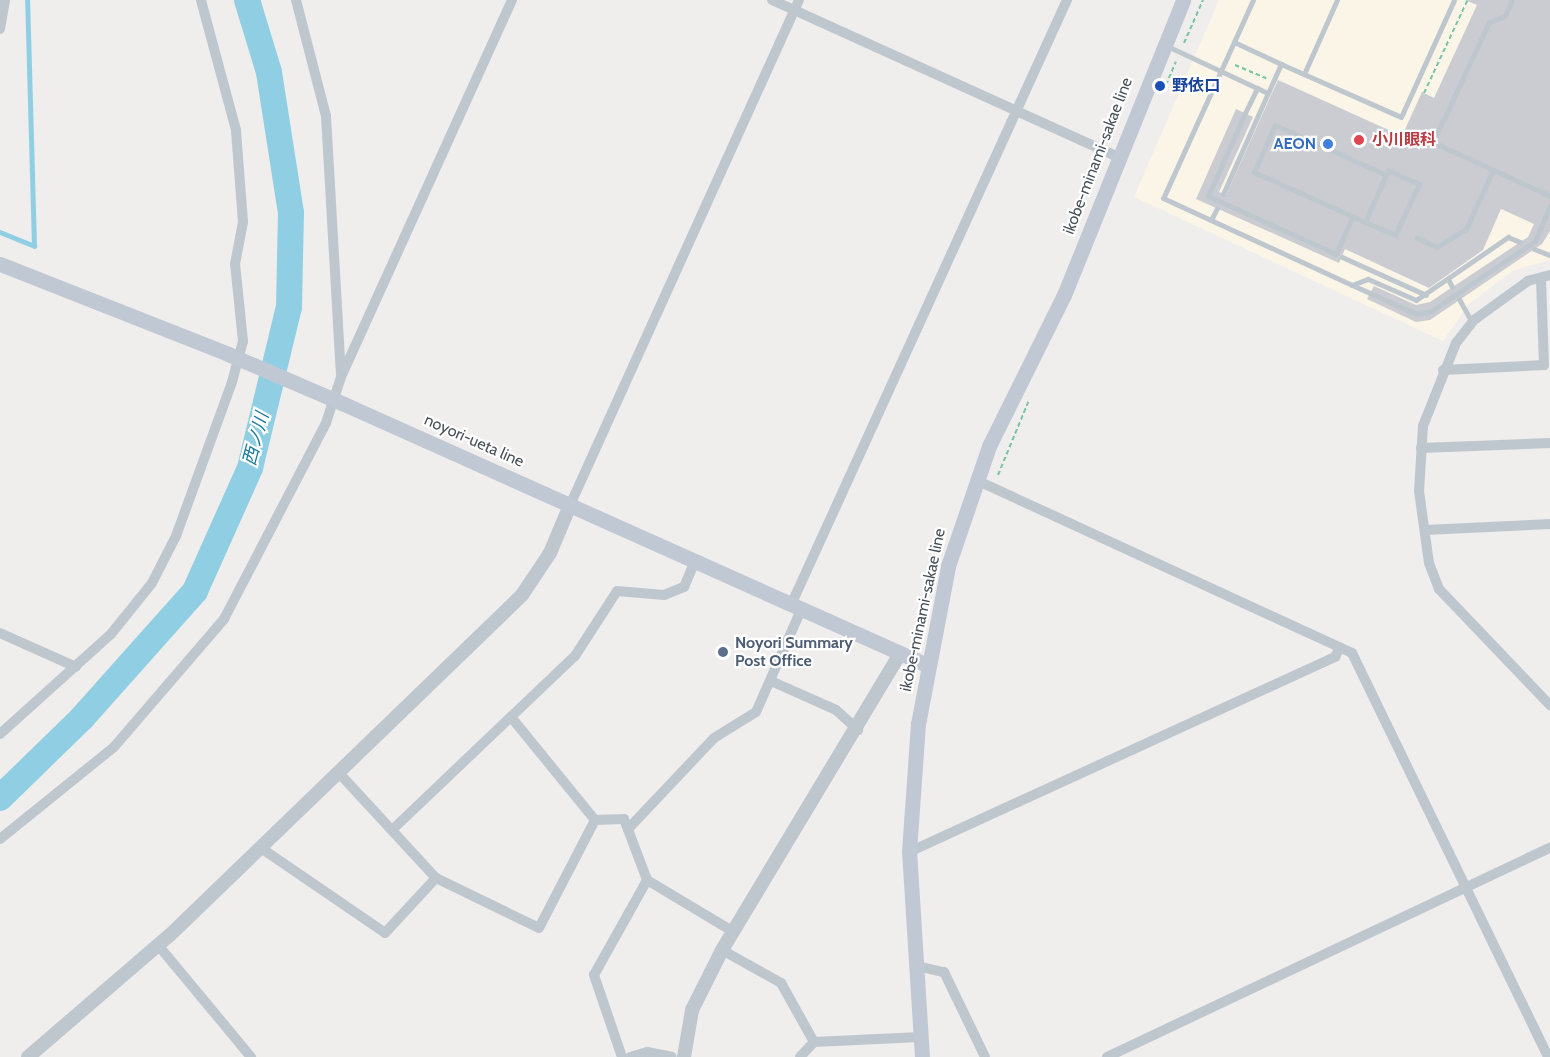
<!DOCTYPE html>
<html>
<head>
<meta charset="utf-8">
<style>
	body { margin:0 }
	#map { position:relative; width:1550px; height:1057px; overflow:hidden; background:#f0eded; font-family:Cabin,"Noto Sans JP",sans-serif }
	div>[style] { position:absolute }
	.commercial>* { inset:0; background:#faf5e7 }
	.stream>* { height:4.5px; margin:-2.25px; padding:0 2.25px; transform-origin:2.25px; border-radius:2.25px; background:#90cfe3 }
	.river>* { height:26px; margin:-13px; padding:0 13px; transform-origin:13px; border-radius:13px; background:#90cfe3 }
	.building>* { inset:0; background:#cbccd2 }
	.path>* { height:2px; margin-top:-1px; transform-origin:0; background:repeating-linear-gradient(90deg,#7ac5a3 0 4.5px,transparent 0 7.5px) }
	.service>* { height:5px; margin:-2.5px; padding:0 2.5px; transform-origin:2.5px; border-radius:2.5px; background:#bfc7ce }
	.minor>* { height:10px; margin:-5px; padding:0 5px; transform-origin:5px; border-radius:5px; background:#bfc7ce }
	.tertiary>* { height:14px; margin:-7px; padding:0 7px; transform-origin:7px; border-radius:7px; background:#bfc7ce }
	.secondary>* { height:15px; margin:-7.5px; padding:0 7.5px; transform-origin:7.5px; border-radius:7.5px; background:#c0c8d3 }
	.service-bridge>* { height:5px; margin:-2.5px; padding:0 2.5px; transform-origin:2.5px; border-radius:2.5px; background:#bfc7ce }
	.secondary-bridge>* { height:15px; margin:-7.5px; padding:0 7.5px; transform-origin:7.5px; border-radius:7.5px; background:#c0c8d3 }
	.dots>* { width:16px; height:16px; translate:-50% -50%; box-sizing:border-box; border:3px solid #fff; border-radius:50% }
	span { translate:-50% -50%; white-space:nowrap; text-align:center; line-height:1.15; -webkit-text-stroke:4.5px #fff; paint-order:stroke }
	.transit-label { font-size:16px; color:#164399; font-weight:700 }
	.left { translate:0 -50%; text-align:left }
	.health-label { font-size:16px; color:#be3a42; font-weight:700 }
	.shop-label { font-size:16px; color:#366cbe; font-weight:700 }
	.right { translate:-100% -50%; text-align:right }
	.street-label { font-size:16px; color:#475059 }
	.service-label { font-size:16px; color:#4e5e75; font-weight:700 }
	.water-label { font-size:18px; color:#197b9a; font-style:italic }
</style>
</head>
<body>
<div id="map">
	<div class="commercial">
		<div style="clip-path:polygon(1219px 0,1550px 0,1550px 260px,1512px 271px,1469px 304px,1443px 341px,1134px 197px)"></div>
	</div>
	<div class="stream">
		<div style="left:0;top:232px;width:37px;rotate:22deg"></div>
		<div style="left:34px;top:246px;width:246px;rotate:-91.6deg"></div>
	</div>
	<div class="river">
		<div style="left:0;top:798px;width:115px;rotate:-44.3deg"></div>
		<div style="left:82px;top:718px;width:170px;rotate:-48.3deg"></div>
		<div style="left:195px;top:591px;width:135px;rotate:-65.9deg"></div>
		<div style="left:250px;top:468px;width:166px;rotate:-76.4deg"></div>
		<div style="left:289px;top:307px;width:94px;rotate:-88.8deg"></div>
		<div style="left:291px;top:213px;width:143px;rotate:-98.9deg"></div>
		<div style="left:269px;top:72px;width:75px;rotate:-107deg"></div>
	</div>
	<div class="building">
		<div style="clip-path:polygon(1465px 0,1550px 0,1550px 231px,1542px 244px,1430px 320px,1416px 322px,1367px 299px,1374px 286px,1416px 305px,1430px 302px,1528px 237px,1534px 224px,1501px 209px,1483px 250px,1429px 288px,1345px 249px,1339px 263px,1196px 199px,1236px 109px,1253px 117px,1219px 192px,1226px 195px,1278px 80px,1402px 136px,1422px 92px,1434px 98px,1477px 5px)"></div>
	</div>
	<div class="path">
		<div style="left:1184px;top:43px;width:47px;rotate:-66.2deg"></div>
		<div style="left:1235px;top:65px;width:34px;rotate:23deg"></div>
		<div style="left:1163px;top:92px;width:33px;rotate:-67deg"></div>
		<div style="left:1424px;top:93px;width:102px;rotate:-64.9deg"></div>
		<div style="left:998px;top:475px;width:81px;rotate:-67.5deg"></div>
	</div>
	<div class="service">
		<div style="left:1253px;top:0;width:217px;rotate:114.4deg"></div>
		<div style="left:1163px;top:198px;width:208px;rotate:24.7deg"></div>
		<div style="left:1352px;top:285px;width:17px;rotate:-21deg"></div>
		<div style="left:1368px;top:279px;width:52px;rotate:23.6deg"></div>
		<div style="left:1416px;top:300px;width:112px;rotate:-34.4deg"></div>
		<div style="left:1508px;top:237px;width:13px;rotate:23deg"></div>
		<div style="left:1512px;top:0;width:17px;rotate:114deg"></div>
		<div style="left:1505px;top:16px;width:17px;rotate:159deg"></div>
		<div style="left:1489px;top:22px;width:132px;rotate:115deg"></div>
		<div style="left:1433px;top:142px;width:129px;rotate:24.8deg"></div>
		<div style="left:1234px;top:42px;width:52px;rotate:25.1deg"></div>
		<div style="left:1167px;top:46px;width:111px;rotate:25deg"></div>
		<div style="left:1268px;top:93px;width:32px;rotate:-66deg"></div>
		<div style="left:1281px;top:64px;width:131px;rotate:23.8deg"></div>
		<div style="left:1401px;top:117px;width:128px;rotate:-65.6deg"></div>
		<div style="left:1304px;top:74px;width:81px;rotate:-66deg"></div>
		<div style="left:1245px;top:113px;width:28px;rotate:-64deg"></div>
		<div style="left:1275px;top:125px;width:122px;rotate:24.2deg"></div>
		<div style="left:1386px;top:175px;width:51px;rotate:114.1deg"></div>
		<div style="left:1365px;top:222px;width:122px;rotate:-155.8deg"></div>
		<div style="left:1254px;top:172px;width:51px;rotate:-65.9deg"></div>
		<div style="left:1223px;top:194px;width:111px;rotate:-66deg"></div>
		<div style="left:1211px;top:220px;width:13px;rotate:-63deg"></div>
		<div style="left:1365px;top:222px;width:33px;rotate:23deg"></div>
		<div style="left:1395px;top:235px;width:56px;rotate:-64.8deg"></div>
		<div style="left:1419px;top:184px;width:34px;rotate:-156deg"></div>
		<div style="left:1388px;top:170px;width:5px;rotate:112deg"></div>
		<div style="left:1541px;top:227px;width:23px;rotate:-67deg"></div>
		<div style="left:1417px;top:238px;width:22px;rotate:24deg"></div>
		<div style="left:1437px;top:247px;width:34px;rotate:-32deg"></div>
		<div style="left:1466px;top:229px;width:65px;rotate:-65.4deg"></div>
		<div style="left:1339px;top:247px;width:34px;rotate:-66deg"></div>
		<div style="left:1534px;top:249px;width:17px;rotate:21deg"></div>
		<div style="left:1342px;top:257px;width:92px;rotate:24.3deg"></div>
		<div style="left:1448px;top:279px;width:9px;rotate:63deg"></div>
		<div style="left:1352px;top:285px;width:20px;rotate:24deg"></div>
		<div style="left:1459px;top:299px;width:26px;rotate:61deg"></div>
	</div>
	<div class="minor">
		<div style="left:296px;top:0;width:120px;rotate:75.5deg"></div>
		<div style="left:326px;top:116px;width:257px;rotate:86.7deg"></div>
		<div style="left:772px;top:0;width:378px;rotate:24.4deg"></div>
		<div style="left:0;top:29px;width:29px;rotate:-80deg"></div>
		<div style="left:1550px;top:275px;width:23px;rotate:165deg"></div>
		<div style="left:1528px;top:281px;width:67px;rotate:144.2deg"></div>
		<div style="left:1474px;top:320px;width:29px;rotate:128deg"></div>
		<div style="left:1456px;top:343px;width:89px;rotate:111.7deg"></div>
		<div style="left:1423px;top:426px;width:65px;rotate:93.5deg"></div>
		<div style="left:1419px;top:491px;width:73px;rotate:82.1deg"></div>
		<div style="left:1429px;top:563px;width:28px;rotate:69deg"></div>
		<div style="left:1439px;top:589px;width:161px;rotate:46.3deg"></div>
		<div style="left:1443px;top:370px;width:101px;rotate:-2.8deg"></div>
		<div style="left:1544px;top:365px;width:87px;rotate:-92deg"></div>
		<div style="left:1421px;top:448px;width:129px;rotate:-2.2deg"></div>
		<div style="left:976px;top:480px;width:414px;rotate:24.7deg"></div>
		<div style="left:1352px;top:653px;width:449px;rotate:64.1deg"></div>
		<div style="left:571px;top:503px;width:552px;rotate:-65.62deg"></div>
		<div style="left:1425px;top:530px;width:125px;rotate:-2.7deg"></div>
		<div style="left:791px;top:605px;width:665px;rotate:-65.48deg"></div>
		<div style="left:0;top:633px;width:83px;rotate:24.1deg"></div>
		<div style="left:771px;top:681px;width:71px;rotate:24deg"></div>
		<div style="left:836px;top:710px;width:30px;rotate:42deg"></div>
		<div style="left:511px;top:717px;width:133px;rotate:50.8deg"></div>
		<div style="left:0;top:734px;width:149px;rotate:-42deg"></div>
		<div style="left:111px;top:634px;width:65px;rotate:-51.2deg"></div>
		<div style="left:152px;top:583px;width:53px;rotate:-62.9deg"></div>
		<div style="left:176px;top:536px;width:164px;rotate:-70deg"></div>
		<div style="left:232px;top:382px;width:42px;rotate:-75deg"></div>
		<div style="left:243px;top:341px;width:77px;rotate:-95.9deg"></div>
		<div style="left:235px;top:264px;width:43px;rotate:-79.2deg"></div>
		<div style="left:243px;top:222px;width:92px;rotate:-94.4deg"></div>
		<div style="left:236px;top:130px;width:135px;rotate:-105.1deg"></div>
		<div style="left:339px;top:773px;width:143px;rotate:47.3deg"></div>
		<div style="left:436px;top:878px;width:114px;rotate:25.9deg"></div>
		<div style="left:539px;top:928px;width:122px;rotate:-62.6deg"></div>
		<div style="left:595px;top:820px;width:29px;rotate:-2deg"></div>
		<div style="left:624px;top:819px;width:65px;rotate:69.3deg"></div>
		<div style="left:628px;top:829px;width:125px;rotate:-46.6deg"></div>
		<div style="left:714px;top:738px;width:49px;rotate:-31.8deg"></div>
		<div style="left:756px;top:712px;width:111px;rotate:-66.2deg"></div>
		<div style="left:392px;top:830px;width:253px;rotate:-43.6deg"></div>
		<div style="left:575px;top:656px;width:77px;rotate:-57.1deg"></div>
		<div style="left:617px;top:591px;width:47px;rotate:4.9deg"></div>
		<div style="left:664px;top:595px;width:22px;rotate:-22deg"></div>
		<div style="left:684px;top:587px;width:28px;rotate:-67deg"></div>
		<div style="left:0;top:839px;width:146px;rotate:-38.9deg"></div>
		<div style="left:114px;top:747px;width:169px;rotate:-49.3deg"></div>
		<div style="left:224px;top:619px;width:221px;rotate:-62.5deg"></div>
		<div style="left:326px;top:423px;width:48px;rotate:-71.9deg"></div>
		<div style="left:341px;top:377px;width:414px;rotate:-65.6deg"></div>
		<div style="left:261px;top:848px;width:150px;rotate:34.4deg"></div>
		<div style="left:385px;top:933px;width:75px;rotate:-47.2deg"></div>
		<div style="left:909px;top:852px;width:469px;rotate:-24.6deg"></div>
		<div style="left:1335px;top:657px;width:11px;rotate:-63deg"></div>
		<div style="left:158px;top:945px;width:146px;rotate:50.3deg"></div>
		<div style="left:722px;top:950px;width:68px;rotate:29.2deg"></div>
		<div style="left:781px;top:983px;width:68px;rotate:60.8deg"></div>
		<div style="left:917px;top:966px;width:28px;rotate:13deg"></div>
		<div style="left:944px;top:972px;width:94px;rotate:64.2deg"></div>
		<div style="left:622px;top:1057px;width:87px;rotate:-108.9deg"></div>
		<div style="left:594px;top:975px;width:109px;rotate:-60.8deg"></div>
		<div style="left:647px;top:880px;width:101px;rotate:30.9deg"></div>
		<div style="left:630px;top:1057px;width:18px;rotate:-16deg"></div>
		<div style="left:647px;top:1052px;width:25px;rotate:11deg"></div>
		<div style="left:800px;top:1057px;width:21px;rotate:-47deg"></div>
		<div style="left:814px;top:1042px;width:106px;rotate:-2.7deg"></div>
		<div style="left:1107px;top:1057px;width:490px;rotate:-25.3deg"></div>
	</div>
	<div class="tertiary">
		<div style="left:28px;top:1057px;width:187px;rotate:-40.7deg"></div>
		<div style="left:170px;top:935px;width:489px;rotate:-44deg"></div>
		<div style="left:522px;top:595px;width:50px;rotate:-56.3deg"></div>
		<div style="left:550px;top:553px;width:54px;rotate:-67.2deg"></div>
		<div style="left:684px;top:1057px;width:48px;rotate:-80.3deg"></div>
		<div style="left:692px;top:1010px;width:67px;rotate:-63.4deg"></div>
		<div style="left:722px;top:950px;width:343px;rotate:-59deg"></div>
	</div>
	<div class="secondary">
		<div style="left:0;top:264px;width:245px;rotate:21.5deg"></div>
		<div style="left:344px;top:404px;width:639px;rotate:24.12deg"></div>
		<div style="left:922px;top:1057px;width:205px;rotate:-93.6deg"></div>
		<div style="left:909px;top:852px;width:128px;rotate:-86deg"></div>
		<div style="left:918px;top:724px;width:161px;rotate:-79.2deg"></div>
		<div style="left:948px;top:566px;width:127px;rotate:-71.1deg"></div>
		<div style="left:989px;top:446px;width:169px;rotate:-63.6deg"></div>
		<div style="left:1064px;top:295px;width:318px;rotate:-68deg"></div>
	</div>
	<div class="service-bridge">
		<div style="left:1245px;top:113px;width:91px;rotate:114deg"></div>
		<div style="left:1208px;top:196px;width:141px;rotate:24.4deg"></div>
		<div style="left:1336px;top:254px;width:8px;rotate:-67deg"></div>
		<div style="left:1370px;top:293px;width:51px;rotate:24.5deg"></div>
		<div style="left:1416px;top:314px;width:15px;rotate:-11deg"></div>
		<div style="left:1431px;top:311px;width:125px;rotate:-33.9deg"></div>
		<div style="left:1535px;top:241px;width:15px;rotate:-67deg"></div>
	</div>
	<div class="secondary-bridge">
		<div style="left:228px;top:354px;width:126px;rotate:23.3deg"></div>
	</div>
	<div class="dots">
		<div style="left:1160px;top:86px;background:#1a4fb4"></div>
		<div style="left:1359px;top:140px;background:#e0444e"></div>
		<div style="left:1328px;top:144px;background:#3f7fe0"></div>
		<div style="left:723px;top:652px;background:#5c6f8a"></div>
	</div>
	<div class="transit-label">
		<span class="left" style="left:1172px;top:86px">野依口</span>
	</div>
	<div class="health-label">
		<span class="left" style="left:1372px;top:140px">小川眼科</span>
	</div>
	<div class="shop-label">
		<span class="right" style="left:1316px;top:144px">AEON</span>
	</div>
	<div class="street-label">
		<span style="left:1098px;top:156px;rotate:-69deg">ikobe-minami-sakae line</span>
		<span style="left:474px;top:441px;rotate:24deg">noyori-ueta line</span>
		<span style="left:923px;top:610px;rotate:-78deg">ikobe-minami-sakae line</span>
	</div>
	<div class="service-label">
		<span class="left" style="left:735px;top:652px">Noyori Summary<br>Post Office</span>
	</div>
	<div class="water-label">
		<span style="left:256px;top:439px;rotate:-75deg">西ノ川</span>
	</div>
</div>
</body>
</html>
